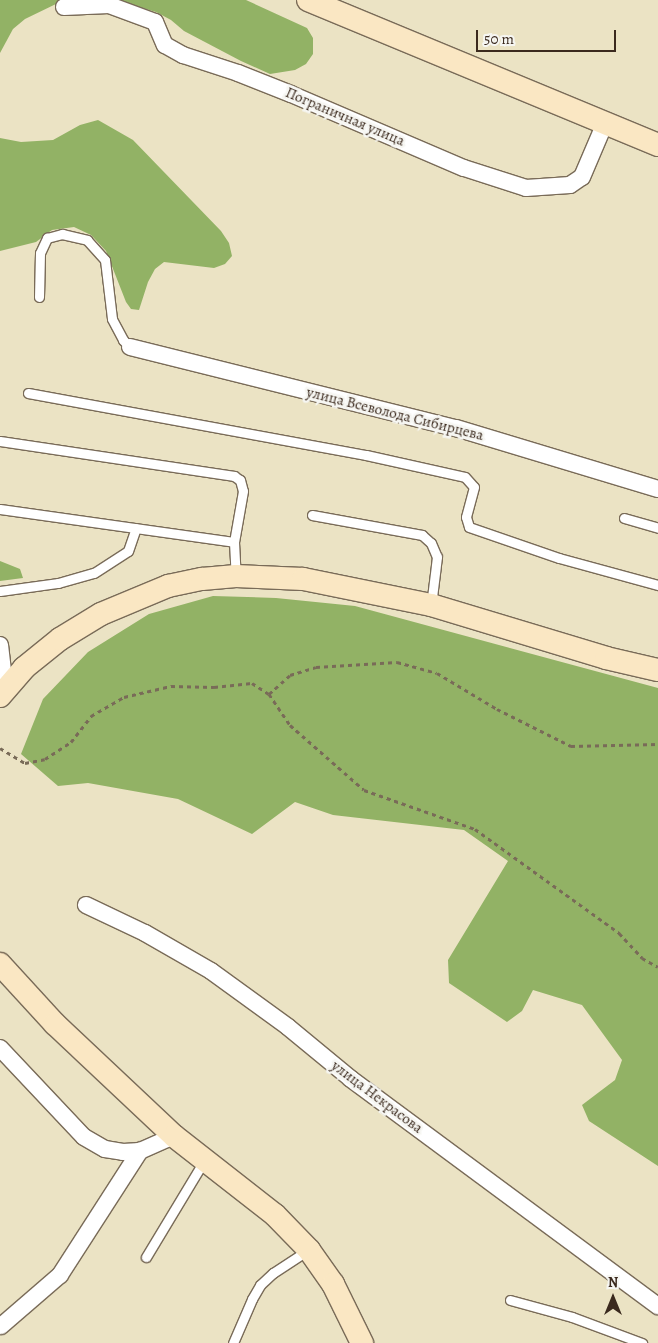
<!DOCTYPE html>
<html>
<head>
<meta charset="utf-8">
<style>
	body { margin:0 }
	#map { position:relative; width:658px; height:1343px; overflow:hidden; background:#ebe3c4; font-family:Alegreya,serif }
	div>[style] { position:absolute }
	.forest>* { inset:0; background:#92b265 }
	.path>* { height:3px; margin-top:-1.5px; transform-origin:0; background:repeating-linear-gradient(90deg,#796b58 0 4px,transparent 0 8px) }
	.roads { filter:drop-shadow(1px 0 #796b58) drop-shadow(-1px 0 #796b58) drop-shadow(0 1px #796b58) drop-shadow(0 -1px #796b58) }
	.service>* { height:9px; margin:-4.5px; padding:0 4.5px; transform-origin:4.5px; border-radius:4.5px; background:#fff }
	.minor>* { height:16px; margin:-8px; padding:0 8px; transform-origin:8px; border-radius:8px; background:#fff }
	.secondary>* { height:22px; margin:-11px; padding:0 11px; transform-origin:11px; border-radius:11px; background:#fae7c3 }
	span { translate:-50% -50%; white-space:nowrap; text-align:center; line-height:1.15; -webkit-text-stroke:5px #f6f6f2; paint-order:stroke }
	.street-label { font-size:15px; color:#3b2a1e }
	.north { position:absolute; left:588px; top:1273px; width:50px; height:50px; -webkit-text-stroke:4px #f6f6f2; paint-order:stroke; rotate:0deg; font-size:14px; font-weight:700; line-height:20px; text-align:center; color:#3b2a1e }
	.north::after { content:''; display:block; margin:auto; width:18px; height:22px; background:#3b2a1e; clip-path:polygon(50% 0,100% 100%,50% 72%,0 100%) }
	.scale { position:absolute; left:476px; top:30px; width:140px; height:22px; box-sizing:border-box; border:2px solid #3b2a1e; border-top:0; padding-left:6px; font-size:15px; line-height:18px; white-space:nowrap; color:#3b2a1e; -webkit-text-stroke:4px #f6f6f2; paint-order:stroke }
</style>
</head>
<body>
<div id="map">
	<div class="forest">
		<div style="clip-path:polygon(0 0,71px 0,58px 3px,25px 19px,13px 29px,0 53px)"></div>
		<div style="clip-path:polygon(115px 0,246px 0,307px 28px,313px 38px,313px 54px,306px 64px,295px 70px,270px 74px,241px 61px,184px 31px,171px 20px,156px 12px)"></div>
		<div style="clip-path:polygon(98px 120px,133px 140px,221px 231px,229px 243px,232px 256px,225px 264px,214px 268px,164px 262px,155px 269px,148px 282px,139px 310px,131px 309px,126px 302px,106px 251px,91px 235px,74px 227px,52px 230px,36px 242px,0 251px,0 138px,21px 142px,53px 140px,80px 125px)"></div>
		<div style="clip-path:polygon(0 561px,20px 569px,23px 578px,0 581px)"></div>
		<div style="clip-path:polygon(213px 596px,276px 598px,355px 606px,658px 688px,658px 1166px,589px 1121px,582px 1105px,615px 1080px,622px 1060px,582px 1005px,533px 990px,522px 1011px,507px 1022px,449px 983px,448px 960px,508px 861px,464px 830px,333px 815px,295px 802px,252px 834px,178px 799px,88px 783px,58px 786px,21px 754px,43px 699px,88px 652px,149px 614px)"></div>
	</div>
	<div class="path">
		<div style="left:269px;top:694px;width:28px;rotate:-42deg"></div>
		<div style="left:290px;top:675px;width:27px;rotate:-17deg"></div>
		<div style="left:316px;top:667px;width:81px;rotate:-3.5deg"></div>
		<div style="left:397px;top:662px;width:41px;rotate:15.4deg"></div>
		<div style="left:437px;top:673px;width:70px;rotate:31deg"></div>
		<div style="left:497px;top:709px;width:83px;rotate:26.6deg"></div>
		<div style="left:571px;top:746px;width:87px;rotate:-1.3deg"></div>
		<div style="left:0;top:748px;width:29px;rotate:31deg"></div>
		<div style="left:25px;top:763px;width:20px;rotate:-11deg"></div>
		<div style="left:45px;top:759px;width:31px;rotate:-33deg"></div>
		<div style="left:71px;top:742px;width:33px;rotate:-52deg"></div>
		<div style="left:91px;top:716px;width:38px;rotate:-30deg"></div>
		<div style="left:124px;top:697px;width:48px;rotate:-13.2deg"></div>
		<div style="left:171px;top:686px;width:43px;rotate:1.3deg"></div>
		<div style="left:214px;top:687px;width:38px;rotate:-6deg"></div>
		<div style="left:252px;top:683px;width:20px;rotate:33deg"></div>
		<div style="left:269px;top:694px;width:37px;rotate:56deg"></div>
		<div style="left:290px;top:725px;width:98px;rotate:41.3deg"></div>
		<div style="left:364px;top:790px;width:118px;rotate:19.4deg"></div>
		<div style="left:475px;top:829px;width:178px;rotate:35.8deg"></div>
		<div style="left:619px;top:933px;width:34px;rotate:47deg"></div>
		<div style="left:642px;top:958px;width:18px;rotate:29deg"></div>
	</div>
	<div class="roads">
		<div class="service">
			<div style="left:39px;top:297px;width:44px;rotate:-88.7deg"></div>
			<div style="left:40px;top:253px;width:17px;rotate:-65deg"></div>
			<div style="left:47px;top:238px;width:16px;rotate:-15deg"></div>
			<div style="left:62px;top:234px;width:26px;rotate:13deg"></div>
			<div style="left:87px;top:240px;width:27px;rotate:48deg"></div>
			<div style="left:105px;top:260px;width:59px;rotate:83.2deg"></div>
			<div style="left:112px;top:319px;width:24px;rotate:62deg"></div>
			<div style="left:123px;top:340px;width:10px;rotate:45deg"></div>
			<div style="left:28px;top:393px;width:344px;rotate:10.4deg"></div>
			<div style="left:366px;top:455px;width:101px;rotate:12.5deg"></div>
			<div style="left:465px;top:477px;width:13px;rotate:48deg"></div>
			<div style="left:474px;top:487px;width:31px;rotate:105deg"></div>
			<div style="left:466px;top:517px;width:10px;rotate:73deg"></div>
			<div style="left:469px;top:527px;width:95px;rotate:19deg"></div>
			<div style="left:559px;top:558px;width:103px;rotate:15.3deg"></div>
			<div style="left:0;top:441px;width:237px;rotate:8.5deg"></div>
			<div style="left:234px;top:476px;width:7px;rotate:34deg"></div>
			<div style="left:240px;top:480px;width:11px;rotate:75deg"></div>
			<div style="left:243px;top:491px;width:52px;rotate:100deg"></div>
			<div style="left:234px;top:542px;width:34px;rotate:87deg"></div>
			<div style="left:0;top:509px;width:236px;rotate:8deg"></div>
			<div style="left:312px;top:515px;width:112px;rotate:10.3deg"></div>
			<div style="left:422px;top:535px;width:12px;rotate:42deg"></div>
			<div style="left:431px;top:543px;width:15px;rotate:67deg"></div>
			<div style="left:437px;top:557px;width:48px;rotate:97.1deg"></div>
			<div style="left:624px;top:518px;width:35px;rotate:16deg"></div>
			<div style="left:0;top:591px;width:59px;rotate:-7.9deg"></div>
			<div style="left:58px;top:583px;width:37px;rotate:-16deg"></div>
			<div style="left:94px;top:573px;width:40px;rotate:-32.9deg"></div>
			<div style="left:128px;top:551px;width:24px;rotate:-71deg"></div>
			<div style="left:146px;top:1257px;width:112px;rotate:-58.9deg"></div>
			<div style="left:510px;top:1300px;width:64px;rotate:15.3deg"></div>
			<div style="left:572px;top:1317px;width:75px;rotate:20.4deg"></div>
			<div style="left:233px;top:1343px;width:48px;rotate:-66.6deg"></div>
			<div style="left:252px;top:1299px;width:16px;rotate:-60deg"></div>
			<div style="left:260px;top:1285px;width:18px;rotate:-43deg"></div>
			<div style="left:273px;top:1273px;width:42px;rotate:-33.3deg"></div>
		</div>
		<div class="minor">
			<div style="left:64px;top:7px;width:45px;rotate:-2.5deg"></div>
			<div style="left:109px;top:5px;width:49px;rotate:20.3deg"></div>
			<div style="left:155px;top:22px;width:25px;rotate:67deg"></div>
			<div style="left:165px;top:45px;width:21px;rotate:29deg"></div>
			<div style="left:183px;top:55px;width:58px;rotate:18.1deg"></div>
			<div style="left:238px;top:73px;width:57px;rotate:21.6deg"></div>
			<div style="left:291px;top:94px;width:188px;rotate:23.2deg"></div>
			<div style="left:464px;top:168px;width:65px;rotate:17.9deg"></div>
			<div style="left:526px;top:188px;width:44px;rotate:-3.9deg"></div>
			<div style="left:570px;top:185px;width:14px;rotate:-34deg"></div>
			<div style="left:582px;top:177px;width:59px;rotate:-66.9deg"></div>
			<div style="left:130px;top:347px;width:336px;rotate:14deg"></div>
			<div style="left:456px;top:428px;width:211px;rotate:16.8deg"></div>
			<div style="left:0;top:645px;width:43px;rotate:83.4deg"></div>
			<div style="left:86px;top:905px;width:65px;rotate:25.4deg"></div>
			<div style="left:145px;top:933px;width:76px;rotate:29.9deg"></div>
			<div style="left:211px;top:971px;width:95px;rotate:36deg"></div>
			<div style="left:288px;top:1027px;width:82px;rotate:39.5deg"></div>
			<div style="left:351px;top:1079px;width:382px;rotate:36.5deg"></div>
			<div style="left:0;top:1048px;width:122px;rotate:46.7deg"></div>
			<div style="left:84px;top:1137px;width:24px;rotate:30deg"></div>
			<div style="left:105px;top:1149px;width:18px;rotate:9deg"></div>
			<div style="left:123px;top:1152px;width:17px;rotate:-3deg"></div>
			<div style="left:140px;top:1151px;width:37px;rotate:-24deg"></div>
			<div style="left:1px;top:1326px;width:78px;rotate:-40.8deg"></div>
			<div style="left:60px;top:1275px;width:148px;rotate:-57.2deg"></div>
		</div>
		<div class="secondary">
			<div style="left:308px;top:0;width:379px;rotate:22.5deg"></div>
			<div style="left:0;top:696px;width:37px;rotate:-49deg"></div>
			<div style="left:24px;top:668px;width:46px;rotate:-38.9deg"></div>
			<div style="left:60px;top:639px;width:48px;rotate:-31.4deg"></div>
			<div style="left:101px;top:614px;width:73px;rotate:-22.7deg"></div>
			<div style="left:168px;top:586px;width:35px;rotate:-12deg"></div>
			<div style="left:202px;top:579px;width:34px;rotate:-5deg"></div>
			<div style="left:236px;top:576px;width:67px;rotate:2.6deg"></div>
			<div style="left:303px;top:579px;width:131px;rotate:11.5deg"></div>
			<div style="left:431px;top:605px;width:183px;rotate:16.8deg"></div>
			<div style="left:606px;top:658px;width:53px;rotate:13deg"></div>
			<div style="left:0;top:964px;width:81px;rotate:47.5deg"></div>
			<div style="left:55px;top:1024px;width:163px;rotate:43.3deg"></div>
			<div style="left:174px;top:1136px;width:128px;rotate:38deg"></div>
			<div style="left:275px;top:1215px;width:49px;rotate:45.8deg"></div>
			<div style="left:309px;top:1250px;width:42px;rotate:54.8deg"></div>
			<div style="left:333px;top:1284px;width:66px;rotate:63.8deg"></div>
		</div>
	</div>
	<div class="street-label">
		<span style="left:345px;top:117px;rotate:23deg">Пограничная улица</span>
		<span style="left:395px;top:414px;rotate:14deg">улица Всеволода Сибирцева</span>
		<span style="left:377px;top:1097px;rotate:37deg">улица Некрасова</span>
	</div>
	<div class="north">N</div>
	<div class="scale">50 m</div>
</div>
</body>
</html>
